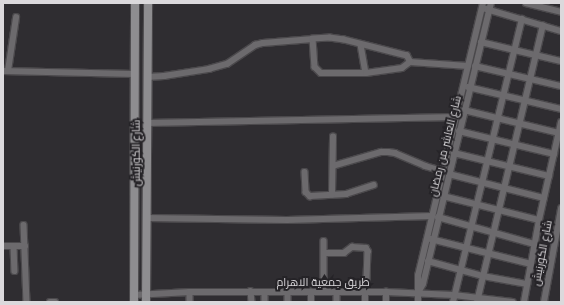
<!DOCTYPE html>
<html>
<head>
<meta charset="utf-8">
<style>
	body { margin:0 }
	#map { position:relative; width:564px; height:305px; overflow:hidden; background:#2f2d31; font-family:Quicksand,Cairo,sans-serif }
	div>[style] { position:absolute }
	.roads { filter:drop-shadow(1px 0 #4b494c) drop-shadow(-1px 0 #4b494c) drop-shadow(0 1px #4b494c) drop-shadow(0 -1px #4b494c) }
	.minor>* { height:5.5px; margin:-2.75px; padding:0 2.75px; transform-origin:2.75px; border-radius:2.75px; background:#6c6a6d }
	.secondary>* { height:8px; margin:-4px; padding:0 4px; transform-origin:4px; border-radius:4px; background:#8e8d90 }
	span { translate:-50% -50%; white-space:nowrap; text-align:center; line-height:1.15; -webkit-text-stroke:4px #252327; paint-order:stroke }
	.street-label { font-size:11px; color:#dbd9dc }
	.frame { position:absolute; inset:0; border:4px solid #dbd9dc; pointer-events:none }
</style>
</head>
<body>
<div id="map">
	<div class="roads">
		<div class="minor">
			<div style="left:526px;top:3px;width:36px;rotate:14deg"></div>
			<div style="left:486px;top:9px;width:78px;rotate:16.3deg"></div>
			<div style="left:481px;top:42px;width:82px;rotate:13.4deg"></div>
			<div style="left:361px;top:45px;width:28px;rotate:80deg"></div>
			<div style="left:410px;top:62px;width:58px;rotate:3.9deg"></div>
			<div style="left:475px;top:66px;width:88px;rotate:13.1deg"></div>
			<div style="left:3px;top:71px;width:131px;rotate:1.3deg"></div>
			<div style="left:8px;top:71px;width:54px;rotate:-81.4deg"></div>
			<div style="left:147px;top:77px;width:17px;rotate:-3deg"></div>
			<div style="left:164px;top:76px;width:46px;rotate:-8.8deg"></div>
			<div style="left:209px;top:69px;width:19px;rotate:-16deg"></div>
			<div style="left:227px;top:64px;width:34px;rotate:-34deg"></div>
			<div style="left:255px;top:45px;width:8px;rotate:-14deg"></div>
			<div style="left:263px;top:43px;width:50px;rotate:-4.6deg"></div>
			<div style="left:313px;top:39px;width:28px;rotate:86deg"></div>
			<div style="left:315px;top:67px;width:8px;rotate:45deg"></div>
			<div style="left:321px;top:73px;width:45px"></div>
			<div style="left:366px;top:73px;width:36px;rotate:-8deg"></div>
			<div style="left:402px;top:68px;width:10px;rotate:-37deg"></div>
			<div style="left:410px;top:62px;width:7px;rotate:-117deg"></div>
			<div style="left:407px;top:56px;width:65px;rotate:-165.7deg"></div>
			<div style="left:344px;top:40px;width:14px;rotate:-172deg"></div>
			<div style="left:330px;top:38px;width:17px;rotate:177deg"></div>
			<div style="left:468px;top:87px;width:96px;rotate:13.3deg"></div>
			<div style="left:464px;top:110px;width:98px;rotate:13.6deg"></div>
			<div style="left:147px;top:123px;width:309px;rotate:-1.1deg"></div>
			<div style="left:459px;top:131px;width:98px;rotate:13.6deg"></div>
			<div style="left:454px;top:153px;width:98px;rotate:13.6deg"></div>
			<div style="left:333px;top:166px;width:50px;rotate:-16.3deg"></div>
			<div style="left:381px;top:152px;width:7px"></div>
			<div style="left:388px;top:152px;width:7px;rotate:8deg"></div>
			<div style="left:395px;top:153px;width:33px;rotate:23deg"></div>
			<div style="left:425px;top:166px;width:19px;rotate:16deg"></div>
			<div style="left:305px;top:172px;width:20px;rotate:87deg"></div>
			<div style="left:306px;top:192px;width:6px;rotate:45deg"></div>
			<div style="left:310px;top:196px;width:36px;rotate:-3deg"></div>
			<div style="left:346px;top:194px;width:29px;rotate:-18deg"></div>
			<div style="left:449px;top:174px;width:98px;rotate:14.2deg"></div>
			<div style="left:332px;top:195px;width:58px;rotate:-89deg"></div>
			<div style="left:443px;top:196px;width:99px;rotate:14deg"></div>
			<div style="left:438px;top:217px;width:101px;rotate:15.6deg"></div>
			<div style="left:147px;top:218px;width:140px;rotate:0.8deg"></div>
			<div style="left:287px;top:220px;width:145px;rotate:-1.6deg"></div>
			<div style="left:24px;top:225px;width:77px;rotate:87.8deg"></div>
			<div style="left:431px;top:239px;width:103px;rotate:14deg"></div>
			<div style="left:324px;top:241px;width:50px;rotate:90deg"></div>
			<div style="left:3px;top:246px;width:22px"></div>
			<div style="left:14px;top:246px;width:25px;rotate:88deg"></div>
			<div style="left:324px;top:253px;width:20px"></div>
			<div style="left:344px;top:253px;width:10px;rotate:-37deg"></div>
			<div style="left:352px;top:247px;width:14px;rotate:4deg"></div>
			<div style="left:366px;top:248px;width:4px;rotate:56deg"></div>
			<div style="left:368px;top:251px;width:31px;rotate:92deg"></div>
			<div style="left:428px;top:261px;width:57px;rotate:15.3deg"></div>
			<div style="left:483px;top:276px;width:45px;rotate:10.3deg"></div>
			<div style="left:251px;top:291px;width:11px;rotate:85deg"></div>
			<div style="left:190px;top:292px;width:10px;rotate:90deg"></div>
			<div style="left:265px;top:292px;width:10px;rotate:90deg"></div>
			<div style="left:288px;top:292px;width:10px;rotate:90deg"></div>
			<div style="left:337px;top:292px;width:10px;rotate:90deg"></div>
			<div style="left:418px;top:293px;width:10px;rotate:-61deg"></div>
			<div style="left:423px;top:284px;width:289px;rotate:-76.4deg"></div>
			<div style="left:134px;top:295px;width:56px;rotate:-3.1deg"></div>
			<div style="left:190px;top:292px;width:196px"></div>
			<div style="left:386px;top:292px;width:68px;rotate:2.5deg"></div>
			<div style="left:454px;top:295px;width:59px;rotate:6.8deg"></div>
			<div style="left:50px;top:302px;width:5px"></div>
			<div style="left:311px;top:302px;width:10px;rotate:-90deg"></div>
			<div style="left:365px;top:302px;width:10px;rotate:-90deg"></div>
			<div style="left:386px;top:302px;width:10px;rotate:-90deg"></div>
			<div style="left:418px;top:302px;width:26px;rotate:-90deg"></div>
			<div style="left:418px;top:276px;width:281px;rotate:-76.6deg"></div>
			<div style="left:453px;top:302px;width:291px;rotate:-76.3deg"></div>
			<div style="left:477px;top:302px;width:284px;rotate:-76.6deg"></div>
			<div style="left:524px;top:302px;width:83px;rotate:-79.6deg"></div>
			<div style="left:539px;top:220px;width:100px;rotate:-77.3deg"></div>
			<div style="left:544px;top:302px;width:95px;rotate:-79.6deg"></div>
		</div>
		<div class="secondary">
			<div style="left:134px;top:302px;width:299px;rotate:-89.8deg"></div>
			<div style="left:146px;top:302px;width:299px;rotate:-89.6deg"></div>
		</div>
	</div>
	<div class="street-label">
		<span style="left:445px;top:146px;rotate:-76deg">شارع العاشر من رمضان</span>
		<span style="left:136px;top:153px;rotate:-90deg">شارع الكورنيش</span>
		<span style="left:542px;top:253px;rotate:-79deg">شارع الكورنيش</span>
		<span style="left:323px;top:282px">طريق جمعية الاهرام</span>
	</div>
	<div class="frame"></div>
</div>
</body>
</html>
